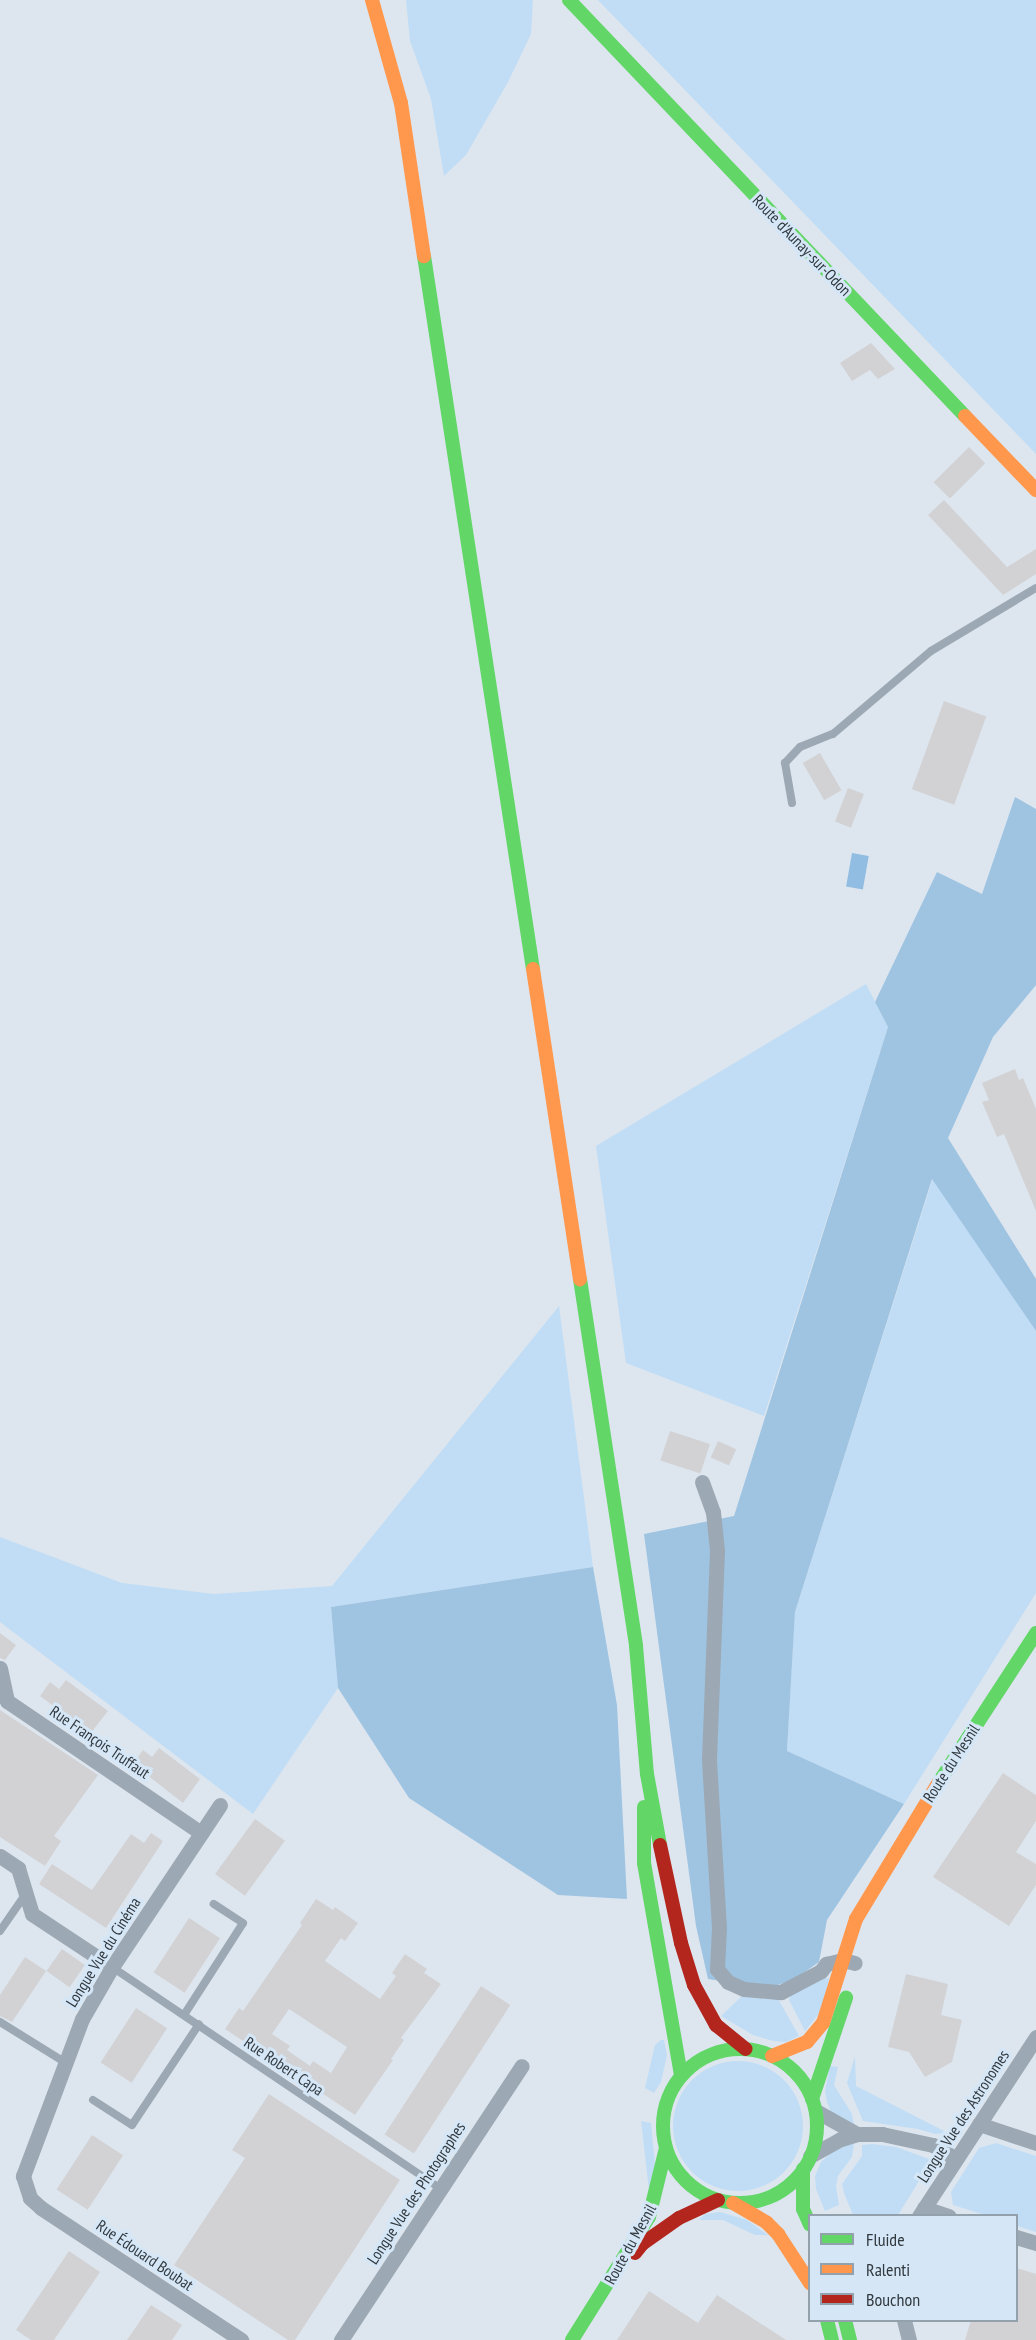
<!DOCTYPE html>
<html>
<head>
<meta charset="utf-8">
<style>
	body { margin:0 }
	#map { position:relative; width:1036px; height:2340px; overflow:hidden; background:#dde6ef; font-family:"PT Sans Narrow",sans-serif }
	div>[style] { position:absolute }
	.green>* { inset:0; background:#c0ddf5 }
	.round { border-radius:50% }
	.forest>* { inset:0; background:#9fc4e2 }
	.water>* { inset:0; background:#91bde2; transform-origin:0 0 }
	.building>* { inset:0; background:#d2d2d4; transform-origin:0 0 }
	.lane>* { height:8px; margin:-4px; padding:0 4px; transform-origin:4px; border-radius:4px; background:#9ca9b4 }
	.street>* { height:15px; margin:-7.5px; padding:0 7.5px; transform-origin:7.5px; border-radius:7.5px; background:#9ca9b4 }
	.fast>* { height:14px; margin:-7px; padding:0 7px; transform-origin:7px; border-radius:7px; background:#63d668 }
	.fast>.ring { margin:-7px; padding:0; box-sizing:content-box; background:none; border:14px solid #63d668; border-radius:50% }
	.slow>* { height:14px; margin:-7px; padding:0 7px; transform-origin:7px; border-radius:7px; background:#ff974d }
	.jam>* { height:14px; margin:-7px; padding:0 7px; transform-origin:7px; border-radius:7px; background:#b3261e }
	span { translate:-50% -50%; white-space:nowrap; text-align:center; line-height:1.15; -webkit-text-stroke:6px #d5e7f7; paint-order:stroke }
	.street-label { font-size:16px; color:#31383e }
	.legend { position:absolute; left:808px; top:2214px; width:210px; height:108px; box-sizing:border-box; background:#d5e7f7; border:2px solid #93a1ad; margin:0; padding:8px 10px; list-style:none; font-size:18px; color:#31383e }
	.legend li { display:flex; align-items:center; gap:12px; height:30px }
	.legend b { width:30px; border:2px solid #93a1ad }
</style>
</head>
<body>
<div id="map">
	<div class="green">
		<div style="clip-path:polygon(406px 0,533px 0,531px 34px,508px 82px,466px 155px,444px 176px,431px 99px,410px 41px)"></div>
		<div style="clip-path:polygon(598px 0,1036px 0,1036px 454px)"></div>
		<div style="clip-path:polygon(866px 984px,888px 1027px,764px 1416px,626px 1363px,596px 1146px)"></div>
		<div style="clip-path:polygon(933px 1178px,1036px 1331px,1036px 1593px,904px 1804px,787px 1751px,795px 1612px)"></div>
		<div style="clip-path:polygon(559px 1306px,593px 1567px,331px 1607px,338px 1688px,253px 1814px,0 1622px,0 1537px,122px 1583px,214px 1594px,332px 1586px)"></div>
		<div style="clip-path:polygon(829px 1978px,822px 2010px,805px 2031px,789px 2000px,791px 1994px,816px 1979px)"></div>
		<div style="clip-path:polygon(752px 1995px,765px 1999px,777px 1997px,799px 2036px,786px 2042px,773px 2041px,753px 2035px,721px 2016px,742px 1996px)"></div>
		<div style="clip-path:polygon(661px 2040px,664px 2040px,667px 2055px,661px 2082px,654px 2093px,645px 2088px,655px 2045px)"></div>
		<div style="clip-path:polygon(855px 2056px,856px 2086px,948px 2133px,935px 2134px,918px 2129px,863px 2121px,847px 2083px)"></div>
		<div class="round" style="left:673px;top:2061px;width:130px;height:130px"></div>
		<div style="clip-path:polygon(830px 2066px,838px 2067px,834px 2085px,852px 2114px,854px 2125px,831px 2112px,827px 2102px,825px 2091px)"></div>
		<div style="clip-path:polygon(641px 2121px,651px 2123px,655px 2165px,649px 2190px)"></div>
		<div style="clip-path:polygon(852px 2143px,854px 2145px,852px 2157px,838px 2176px,836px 2186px,839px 2205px,825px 2211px,816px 2189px,815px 2176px,821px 2162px,833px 2151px)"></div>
		<div style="clip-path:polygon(996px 2143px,1036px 2156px,1036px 2232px,1017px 2226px,1016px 2216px,985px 2215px,953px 2205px,951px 2192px,979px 2148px)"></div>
		<div style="clip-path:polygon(872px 2144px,896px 2147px,932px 2160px,898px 2215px,853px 2215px,844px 2193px,842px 2184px,862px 2156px,862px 2145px)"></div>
		<div style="clip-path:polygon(720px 2212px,747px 2220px,768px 2235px,755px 2235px,723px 2220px,699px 2220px,705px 2214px)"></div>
	</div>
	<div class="forest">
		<div style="clip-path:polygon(1015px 797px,1036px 809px,1036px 985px,993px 1037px,948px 1138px,1036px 1279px,1036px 1331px,932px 1179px,795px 1612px,787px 1751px,904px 1804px,827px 1920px,819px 1962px,795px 1979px,769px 1988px,708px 1979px,696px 1926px,644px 1534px,734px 1516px,888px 1027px,875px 1002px,937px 872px,982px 894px)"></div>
		<div style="clip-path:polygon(593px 1567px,617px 1705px,627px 1899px,558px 1895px,409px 1798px,338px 1688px,331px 1607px)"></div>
	</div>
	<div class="water">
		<div style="left:852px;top:853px;width:17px;height:34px;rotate:10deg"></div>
	</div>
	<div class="building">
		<div style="clip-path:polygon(871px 343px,895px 369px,878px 379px,870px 370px,852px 381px,840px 363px)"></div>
		<div style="left:969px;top:447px;width:23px;height:50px;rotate:45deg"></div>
		<div style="clip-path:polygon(944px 500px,1007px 567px,1036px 549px,1036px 574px,1003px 595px,928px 515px)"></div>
		<div style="left:944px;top:701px;width:45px;height:94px;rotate:20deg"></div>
		<div style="left:820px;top:753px;width:43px;height:20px;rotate:60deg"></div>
		<div style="left:848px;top:788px;width:17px;height:36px;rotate:21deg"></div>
		<div style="clip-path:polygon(1015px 1069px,1019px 1080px,1023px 1078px,1036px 1109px,1036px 1211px,1004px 1134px,997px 1137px,982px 1102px,989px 1100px,982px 1083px)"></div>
		<div style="left:670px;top:1431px;width:42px;height:31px;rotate:18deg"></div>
		<div style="left:718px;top:1441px;width:20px;height:18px;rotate:24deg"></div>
		<div style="clip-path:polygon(0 1633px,16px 1645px,5px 1660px,0 1658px)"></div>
		<div style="clip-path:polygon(66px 1680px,108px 1711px,90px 1734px,40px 1696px,50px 1682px,59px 1689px)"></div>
		<div style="clip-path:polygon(0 1710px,98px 1775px,54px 1836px,61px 1841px,45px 1866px,0 1837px)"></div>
		<div style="clip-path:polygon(159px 1748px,200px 1779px,183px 1803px,133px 1764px,143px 1750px,152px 1757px)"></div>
		<div style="clip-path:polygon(1003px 1773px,1036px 1795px,1036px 1821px,1016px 1852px,1036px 1864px,1036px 1885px,1009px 1926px,933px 1877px)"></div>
		<div style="left:255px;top:1819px;width:37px;height:68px;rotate:36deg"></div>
		<div style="clip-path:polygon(151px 1833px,163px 1841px,106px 1928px,39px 1884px,52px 1864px,92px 1890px,131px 1834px,144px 1843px)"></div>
		<div style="clip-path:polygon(evenodd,316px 1899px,333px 1910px,335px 1907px,358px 1923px,345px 1941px,341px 1938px,325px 1961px,380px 1999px,396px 1976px,392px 1973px,405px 1954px,427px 1969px,424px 1973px,441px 1984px,401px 2038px,404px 2040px,391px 2059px,393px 2060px,355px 2115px,225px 2029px,239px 2008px,243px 2011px,302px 1925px,300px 1923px,316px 1899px,289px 2009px,347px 2047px,331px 2073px,313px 2061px,310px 2066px,287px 2050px,290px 2046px,272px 2034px,289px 2009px)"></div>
		<div style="left:189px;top:1918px;width:37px;height:65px;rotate:33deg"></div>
		<div style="left:62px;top:1949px;width:28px;height:27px;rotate:35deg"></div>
		<div style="clip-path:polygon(25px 1957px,46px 1971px,12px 2022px,0 2016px,0 1995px)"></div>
		<div style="clip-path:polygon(906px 1974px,948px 1984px,941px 2015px,962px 2020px,952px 2062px,925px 2077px,909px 2052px,888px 2047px)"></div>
		<div style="left:481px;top:1986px;width:35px;height:177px;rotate:33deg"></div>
		<div style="left:136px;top:2008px;width:37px;height:65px;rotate:33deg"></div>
		<div style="clip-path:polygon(269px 2094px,400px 2180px,295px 2340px,288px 2340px,174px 2265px,245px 2158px,232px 2150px)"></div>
		<div style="left:92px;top:2135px;width:37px;height:65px;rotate:33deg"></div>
		<div style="clip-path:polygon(69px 2251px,100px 2272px,54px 2340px,31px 2340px,16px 2330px)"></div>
		<div style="clip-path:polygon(1017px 2268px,1036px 2274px,1036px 2340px,965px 2340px,971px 2320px,1017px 2320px)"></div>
		<div style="clip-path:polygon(649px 2291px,698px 2323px,717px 2295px,786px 2340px,617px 2340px)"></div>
		<div style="clip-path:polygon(151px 2305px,182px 2325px,172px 2340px,127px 2340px)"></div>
	</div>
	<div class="lane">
		<div style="left:792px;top:803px;width:41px;rotate:-99.9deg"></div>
		<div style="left:785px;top:763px;width:22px;rotate:-47deg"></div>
		<div style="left:800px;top:747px;width:35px;rotate:-22deg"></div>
		<div style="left:833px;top:734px;width:128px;rotate:-40.3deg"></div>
		<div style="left:931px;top:651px;width:122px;rotate:-31deg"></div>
		<div style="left:0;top:1931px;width:44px;rotate:-55.2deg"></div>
		<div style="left:112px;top:1967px;width:397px;rotate:34deg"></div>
		<div style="left:184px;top:2015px;width:109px;rotate:-57.3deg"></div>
		<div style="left:243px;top:1923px;width:35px;rotate:-147deg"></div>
		<div style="left:0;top:2022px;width:78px;rotate:31.8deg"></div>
		<div style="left:93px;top:2100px;width:46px;rotate:32.7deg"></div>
		<div style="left:132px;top:2125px;width:121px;rotate:-56.4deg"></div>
	</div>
	<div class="street">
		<div style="left:702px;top:1482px;width:32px;rotate:70deg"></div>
		<div style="left:713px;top:1512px;width:39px;rotate:84deg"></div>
		<div style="left:717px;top:1551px;width:209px;rotate:92.2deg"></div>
		<div style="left:709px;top:1760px;width:168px;rotate:86.6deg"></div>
		<div style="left:719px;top:1928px;width:41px;rotate:92.8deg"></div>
		<div style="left:717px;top:1969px;width:17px;rotate:50deg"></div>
		<div style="left:728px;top:1982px;width:17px;rotate:24deg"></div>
		<div style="left:744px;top:1989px;width:37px;rotate:5deg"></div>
		<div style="left:781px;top:1992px;width:45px;rotate:-27.7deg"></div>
		<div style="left:821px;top:1971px;width:9px;rotate:-54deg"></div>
		<div style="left:826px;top:1964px;width:17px;rotate:-13deg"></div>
		<div style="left:843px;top:1960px;width:12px;rotate:14deg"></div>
		<div style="left:0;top:1668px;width:34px;rotate:78deg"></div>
		<div style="left:7px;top:1701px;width:235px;rotate:34.2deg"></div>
		<div style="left:220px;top:1805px;width:195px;rotate:123.7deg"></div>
		<div style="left:112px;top:1967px;width:60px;rotate:120deg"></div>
		<div style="left:82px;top:2019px;width:168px;rotate:110.6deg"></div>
		<div style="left:23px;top:2176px;width:23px;rotate:72deg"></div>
		<div style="left:30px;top:2198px;width:15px;rotate:42deg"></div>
		<div style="left:41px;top:2208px;width:240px;rotate:33.4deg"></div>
		<div style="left:0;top:1856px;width:22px;rotate:34deg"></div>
		<div style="left:18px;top:1868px;width:48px;rotate:73.1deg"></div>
		<div style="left:32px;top:1914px;width:96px;rotate:33.5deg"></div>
		<div style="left:816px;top:2111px;width:47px;rotate:29.3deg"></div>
		<div style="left:979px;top:2124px;width:60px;rotate:18.4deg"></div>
		<div style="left:810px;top:2156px;width:35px;rotate:-29deg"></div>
		<div style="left:841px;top:2139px;width:17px;rotate:-17deg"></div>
		<div style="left:857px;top:2134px;width:25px"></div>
		<div style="left:882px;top:2134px;width:52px;rotate:12.2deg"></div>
		<div style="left:933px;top:2145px;width:27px;rotate:31deg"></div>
		<div style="left:924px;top:2208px;width:26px;rotate:18deg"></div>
		<div style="left:919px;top:2216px;width:214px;rotate:-56.8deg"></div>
		<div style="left:1016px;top:2237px;width:21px;rotate:17deg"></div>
		<div style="left:904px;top:2320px;width:21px;rotate:76deg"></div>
		<div style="left:341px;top:2340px;width:328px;rotate:-56.6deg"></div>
	</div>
	<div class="fast">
		<div style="left:569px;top:0;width:574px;rotate:46.41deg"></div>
		<div style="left:424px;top:256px;width:721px;rotate:81.31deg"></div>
		<div style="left:580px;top:1279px;width:371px;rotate:81.3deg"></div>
		<div style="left:636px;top:1646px;width:128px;rotate:85.1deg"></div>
		<div style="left:647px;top:1774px;width:72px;rotate:79.6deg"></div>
		<div style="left:939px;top:1782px;width:178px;rotate:-56.9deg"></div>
		<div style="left:644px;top:1807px;width:56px;rotate:90deg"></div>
		<div style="left:644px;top:1863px;width:216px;rotate:80.1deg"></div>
		<div class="ring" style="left:663px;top:2049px;width:140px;height:140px"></div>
		<div style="left:812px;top:2099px;width:107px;rotate:-71.4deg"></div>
		<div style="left:803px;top:2169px;width:40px;rotate:90deg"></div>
		<div style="left:803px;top:2209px;width:17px;rotate:66deg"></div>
		<div style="left:827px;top:2320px;width:21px;rotate:76deg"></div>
		<div style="left:845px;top:2320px;width:21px;rotate:76deg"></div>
		<div style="left:572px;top:2340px;width:145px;rotate:-58deg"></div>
		<div style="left:649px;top:2217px;width:71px;rotate:-76.2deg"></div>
	</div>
	<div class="slow">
		<div style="left:372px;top:0;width:107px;rotate:74.3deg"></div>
		<div style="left:401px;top:103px;width:155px;rotate:81.5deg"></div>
		<div style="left:965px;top:416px;width:103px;rotate:46.2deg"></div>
		<div style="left:533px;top:969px;width:314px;rotate:81.4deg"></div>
		<div style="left:772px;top:2056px;width:38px;rotate:-22deg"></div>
		<div style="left:807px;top:2042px;width:25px;rotate:-50deg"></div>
		<div style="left:823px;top:2023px;width:109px;rotate:-72.4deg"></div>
		<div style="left:856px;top:1919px;width:160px;rotate:-58.8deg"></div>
		<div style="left:733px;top:2203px;width:39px;rotate:30deg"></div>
		<div style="left:767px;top:2223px;width:16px;rotate:45deg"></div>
		<div style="left:778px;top:2234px;width:59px;rotate:56.9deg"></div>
	</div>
	<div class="jam">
		<div style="left:660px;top:1845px;width:100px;rotate:77.9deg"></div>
		<div style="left:681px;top:1943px;width:44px;rotate:72.8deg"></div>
		<div style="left:694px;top:1985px;width:46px;rotate:61.2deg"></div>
		<div style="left:716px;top:2025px;width:38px;rotate:39deg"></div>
		<div style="left:635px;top:2253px;width:11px;rotate:-52deg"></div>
		<div style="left:642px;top:2244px;width:45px;rotate:-35.1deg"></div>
		<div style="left:679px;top:2218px;width:43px;rotate:-24.8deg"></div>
	</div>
	<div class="street-label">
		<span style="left:802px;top:245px;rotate:46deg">Route d'Aunay-sur-Odon</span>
		<span style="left:100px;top:1742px;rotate:34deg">Rue François Truffaut</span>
		<span style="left:951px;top:1763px;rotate:-57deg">Route du Mesnil</span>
		<span style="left:103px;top:1952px;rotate:-58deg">Longue Vue du Cinéma</span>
		<span style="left:284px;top:2066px;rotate:34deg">Rue Robert Capa</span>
		<span style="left:963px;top:2116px;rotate:-57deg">Longue Vue des Astronomes</span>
		<span style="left:416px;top:2193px;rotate:-57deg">Longue Vue des Photographes</span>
		<span style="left:630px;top:2244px;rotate:-61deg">Route du Mesnil</span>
		<span style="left:145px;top:2255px;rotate:34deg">Rue Édouard Boubat</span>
	</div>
	<ul class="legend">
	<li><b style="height:8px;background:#63d668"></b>Fluide</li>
	<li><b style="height:8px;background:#ff974d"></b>Ralenti</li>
	<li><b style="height:8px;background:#b3261e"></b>Bouchon</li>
	</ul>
</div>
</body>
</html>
